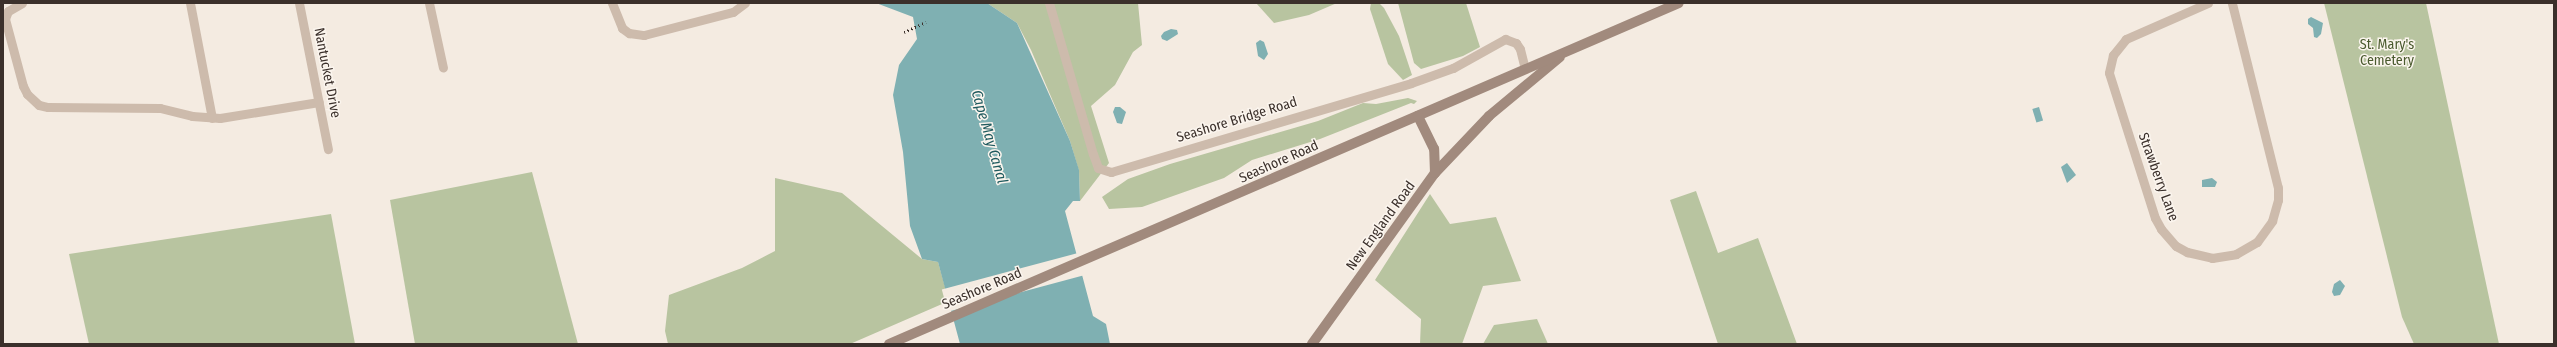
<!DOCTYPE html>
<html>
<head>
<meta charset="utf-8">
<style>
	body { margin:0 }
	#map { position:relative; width:2557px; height:347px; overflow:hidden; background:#f4ebe1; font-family:"Fira Sans Condensed",sans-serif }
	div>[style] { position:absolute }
	.green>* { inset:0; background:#b8c4a0 }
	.water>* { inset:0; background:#7fb0b2; transform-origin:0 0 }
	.pier>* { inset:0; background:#f4ebe1; transform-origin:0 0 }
	.street>* { height:9px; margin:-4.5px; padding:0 4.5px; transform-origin:4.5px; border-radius:4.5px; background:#cdbbac }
	.secondary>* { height:10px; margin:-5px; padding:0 5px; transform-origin:5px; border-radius:5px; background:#a18a7d }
	.rail>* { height:3px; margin-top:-1.5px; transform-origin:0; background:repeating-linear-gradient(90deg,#3b302b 0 1px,transparent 0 4px) }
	span { translate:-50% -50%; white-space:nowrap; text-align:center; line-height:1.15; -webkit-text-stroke:3px #fbf5ee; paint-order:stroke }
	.park-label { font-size:14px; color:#4a5a2e }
	.street-label { font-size:14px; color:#3b302b }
	.water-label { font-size:15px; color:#1f5a5e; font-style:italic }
	.frame { position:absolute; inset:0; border:4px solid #3b302b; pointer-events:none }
</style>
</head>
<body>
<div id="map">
	<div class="green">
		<div style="clip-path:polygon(987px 3px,1138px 3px,1142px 45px,1133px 52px,1115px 85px,1091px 106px,1109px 163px,1080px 201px,1079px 171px,1070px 141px,1031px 50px,1017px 23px)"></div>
		<div style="clip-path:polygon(1256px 3px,1337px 3px,1309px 15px,1274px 23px)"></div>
		<div style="clip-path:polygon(1371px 3px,1379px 3px,1384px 8px,1399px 36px,1412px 75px,1403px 80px,1388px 64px,1370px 9px)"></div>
		<div style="clip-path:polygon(1398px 3px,1466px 3px,1480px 47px,1463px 56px,1421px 69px,1414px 63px)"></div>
		<div style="clip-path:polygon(2324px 3px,2426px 3px,2499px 344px,2414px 344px,2402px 317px)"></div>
		<div style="clip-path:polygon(1408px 98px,1417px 101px,1414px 104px,1411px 103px,1320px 139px,1252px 160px,1224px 178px,1142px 207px,1109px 209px,1102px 197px,1128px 179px,1170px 164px,1318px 121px,1363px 103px,1376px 104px)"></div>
		<div style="clip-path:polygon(532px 172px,578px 344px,415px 344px,390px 200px)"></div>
		<div style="clip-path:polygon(775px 178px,842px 193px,922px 259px,938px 262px,949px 301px,850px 344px,668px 344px,665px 331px,669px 295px,742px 268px,775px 251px)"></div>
		<div style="clip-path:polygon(1696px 191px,1718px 253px,1758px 238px,1797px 344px,1718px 344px,1670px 200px)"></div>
		<div style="clip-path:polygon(1430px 194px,1450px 224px,1496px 217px,1521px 281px,1483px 286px,1462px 344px,1420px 344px,1421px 319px,1375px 280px)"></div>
		<div style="clip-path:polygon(331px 214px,355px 344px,89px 344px,69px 254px)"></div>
		<div style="clip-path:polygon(1537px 319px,1548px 344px,1483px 344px,1494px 325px)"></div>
	</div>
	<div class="water">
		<div style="clip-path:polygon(876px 3px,987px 3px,1017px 23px,1070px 141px,1079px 170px,1080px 201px,1073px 201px,1065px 211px,1093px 316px,1106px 324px,1110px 344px,960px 344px,938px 262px,922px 259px,910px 226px,903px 152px,893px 95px,899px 65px,917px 39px,913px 17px)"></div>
		<div style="clip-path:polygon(2311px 17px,2323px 23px,2321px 34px,2317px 38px,2314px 37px,2313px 28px,2308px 24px,2308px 19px)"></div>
		<div style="clip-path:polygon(1171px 29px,1177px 30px,1178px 34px,1167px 41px,1162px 39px,1161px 36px,1164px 32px)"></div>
		<div style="clip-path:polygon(1260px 40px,1264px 42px,1268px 54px,1264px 60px,1258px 56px,1256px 43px)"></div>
		<div style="clip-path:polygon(1115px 107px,1120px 107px,1126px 112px,1122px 124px,1117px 123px,1113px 112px)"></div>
		<div style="left:2039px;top:107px;width:14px;height:7px;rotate:73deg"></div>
		<div style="clip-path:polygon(2067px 163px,2076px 175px,2067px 183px,2061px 167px)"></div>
		<div style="clip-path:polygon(2212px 178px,2217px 182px,2215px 187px,2202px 187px,2202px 180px)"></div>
		<div style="clip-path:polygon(2340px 280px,2345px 286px,2340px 295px,2334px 296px,2332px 292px,2334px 284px)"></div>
	</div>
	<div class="pier">
		<div style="left:1078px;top:253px;width:23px;height:141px;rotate:75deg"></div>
	</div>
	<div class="street">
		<div style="left:22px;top:3px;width:16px;rotate:150deg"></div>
		<div style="left:8px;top:11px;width:9px;rotate:111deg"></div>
		<div style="left:5px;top:19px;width:69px;rotate:75deg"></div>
		<div style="left:23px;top:86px;width:9px;rotate:63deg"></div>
		<div style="left:27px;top:94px;width:16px;rotate:43deg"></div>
		<div style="left:39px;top:105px;width:9px;rotate:13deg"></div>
		<div style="left:48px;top:107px;width:112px;rotate:0.5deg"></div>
		<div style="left:160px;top:108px;width:33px;rotate:14deg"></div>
		<div style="left:192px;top:116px;width:28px;rotate:4deg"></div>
		<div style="left:220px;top:118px;width:100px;rotate:-9.2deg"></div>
		<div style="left:190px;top:3px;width:117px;rotate:79.2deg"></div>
		<div style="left:299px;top:3px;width:149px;rotate:78.8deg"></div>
		<div style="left:429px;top:3px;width:66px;rotate:77.8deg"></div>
		<div style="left:612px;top:3px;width:27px;rotate:68deg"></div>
		<div style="left:622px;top:28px;width:9px;rotate:36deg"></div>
		<div style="left:629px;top:33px;width:15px;rotate:8deg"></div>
		<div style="left:644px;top:35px;width:92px;rotate:-14.5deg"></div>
		<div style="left:733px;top:12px;width:15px;rotate:-37deg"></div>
		<div style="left:1049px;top:3px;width:157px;rotate:73.8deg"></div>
		<div style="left:1093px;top:154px;width:15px;rotate:70deg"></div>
		<div style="left:1098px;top:168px;width:14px;rotate:17deg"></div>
		<div style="left:1111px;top:172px;width:313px;rotate:-16.5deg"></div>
		<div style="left:1411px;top:83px;width:45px;rotate:-19.7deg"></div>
		<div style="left:1453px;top:68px;width:60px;rotate:-29.1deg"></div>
		<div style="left:1505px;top:39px;width:12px;rotate:20deg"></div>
		<div style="left:1516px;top:43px;width:7px;rotate:56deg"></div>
		<div style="left:1520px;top:49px;width:21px;rotate:76deg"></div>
		<div style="left:2208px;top:3px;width:90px;rotate:156.3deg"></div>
		<div style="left:2126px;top:39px;width:21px;rotate:129deg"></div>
		<div style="left:2113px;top:55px;width:18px;rotate:103deg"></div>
		<div style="left:2109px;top:73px;width:152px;rotate:72.4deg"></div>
		<div style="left:2155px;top:218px;width:13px;rotate:61deg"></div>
		<div style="left:2161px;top:229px;width:23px;rotate:49deg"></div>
		<div style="left:2176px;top:246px;width:13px;rotate:29deg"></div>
		<div style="left:2187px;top:252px;width:26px;rotate:13deg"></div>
		<div style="left:2212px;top:258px;width:24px;rotate:-9deg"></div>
		<div style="left:2236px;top:254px;width:24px;rotate:-30deg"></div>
		<div style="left:2257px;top:242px;width:26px;rotate:-54deg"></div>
		<div style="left:2272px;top:221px;width:22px;rotate:-74deg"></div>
		<div style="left:2278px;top:200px;width:12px;rotate:-90deg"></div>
		<div style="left:2278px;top:188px;width:191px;rotate:-104deg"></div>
	</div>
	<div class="secondary">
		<div style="left:1435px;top:173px;width:79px;rotate:-46.5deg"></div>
		<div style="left:1489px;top:116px;width:92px;rotate:-39.7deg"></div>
		<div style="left:889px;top:344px;width:860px;rotate:-23.35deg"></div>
		<div style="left:1312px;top:344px;width:211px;rotate:-54.3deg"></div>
		<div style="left:1435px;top:173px;width:24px;rotate:-92deg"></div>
		<div style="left:1434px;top:149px;width:37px;rotate:-116deg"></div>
	</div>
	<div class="rail">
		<div style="left:904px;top:32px;width:24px;rotate:-24deg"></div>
	</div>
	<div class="park-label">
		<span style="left:2387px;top:53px">St. Mary's<br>Cemetery</span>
	</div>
	<div class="street-label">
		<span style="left:327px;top:73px;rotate:79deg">Nantucket Drive</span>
		<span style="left:1237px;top:120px;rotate:-17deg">Seashore Bridge Road</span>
		<span style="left:1279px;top:162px;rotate:-24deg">Seashore Road</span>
		<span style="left:2158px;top:177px;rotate:70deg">Strawberry Lane</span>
		<span style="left:1381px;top:226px;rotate:-54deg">New England Road</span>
		<span style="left:982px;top:289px;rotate:-23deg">Seashore Road</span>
	</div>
	<div class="water-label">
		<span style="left:989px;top:137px;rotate:74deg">Cape May Canal</span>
	</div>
	<div class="frame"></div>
</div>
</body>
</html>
